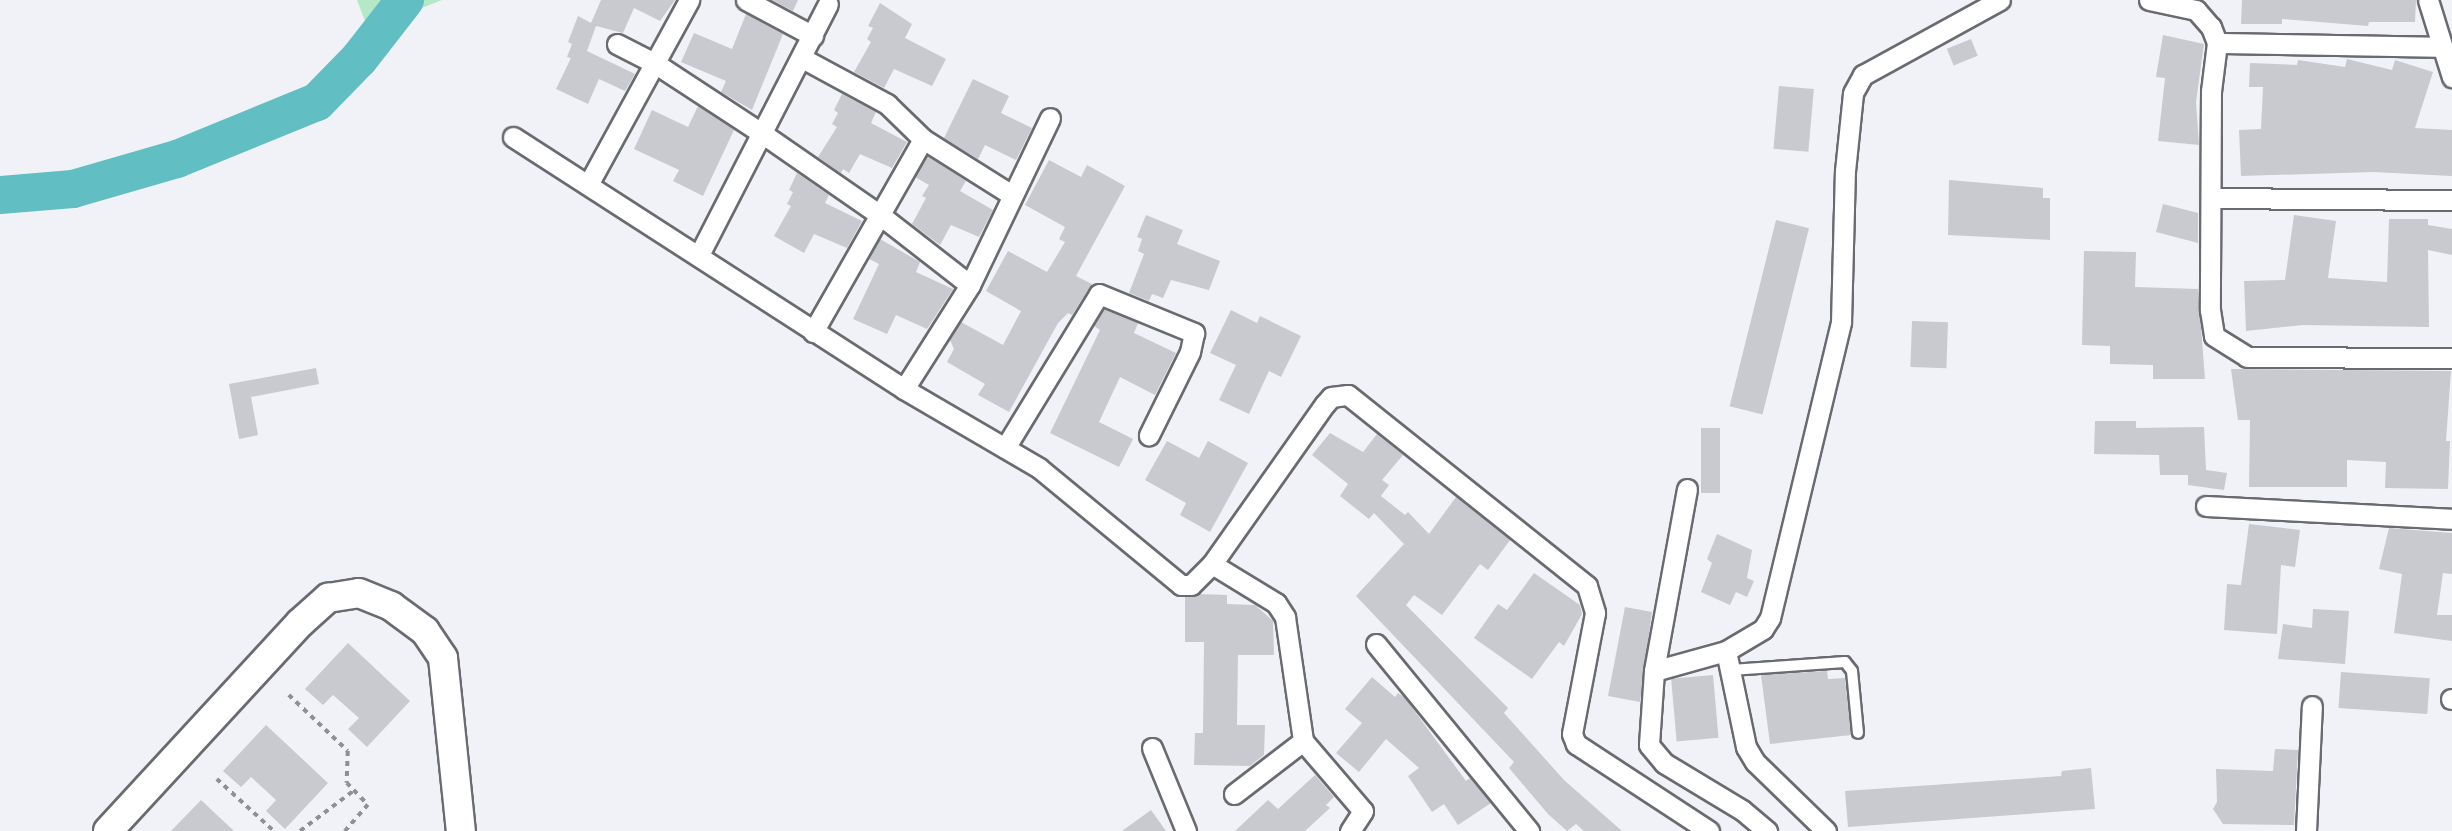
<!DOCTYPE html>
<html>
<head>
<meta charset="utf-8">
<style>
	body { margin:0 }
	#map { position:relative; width:2452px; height:831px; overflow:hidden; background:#f0f2f8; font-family:"Work Sans",sans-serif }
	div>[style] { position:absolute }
	.green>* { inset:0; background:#b5e8c6 }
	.river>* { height:38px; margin:-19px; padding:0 19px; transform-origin:19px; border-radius:19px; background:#61bec3 }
	.building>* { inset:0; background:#c8cacf; transform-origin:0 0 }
	.path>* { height:3.5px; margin-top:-1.75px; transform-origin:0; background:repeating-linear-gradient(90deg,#8e9094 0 5px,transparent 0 10px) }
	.roads { filter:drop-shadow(2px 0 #696b70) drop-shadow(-2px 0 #696b70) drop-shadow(0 2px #696b70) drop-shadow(0 -2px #696b70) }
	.lane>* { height:10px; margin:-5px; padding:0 5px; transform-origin:5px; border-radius:5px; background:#fff }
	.street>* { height:19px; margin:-9.5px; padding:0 9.5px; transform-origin:9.5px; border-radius:9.5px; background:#fff }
	.secondary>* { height:28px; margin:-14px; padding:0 14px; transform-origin:14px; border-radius:14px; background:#fff }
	span { translate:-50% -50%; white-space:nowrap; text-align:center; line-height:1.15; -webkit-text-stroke:5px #f0f2f8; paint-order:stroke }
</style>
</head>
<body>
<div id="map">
	<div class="green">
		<div style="clip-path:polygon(357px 0,442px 0,368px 29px)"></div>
	</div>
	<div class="river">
		<div style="left:0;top:195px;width:73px;rotate:-4.7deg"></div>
		<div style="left:73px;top:189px;width:108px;rotate:-16.1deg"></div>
		<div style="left:177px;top:159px;width:151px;rotate:-22.2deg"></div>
		<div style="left:317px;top:102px;width:60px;rotate:-45.7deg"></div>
		<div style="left:359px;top:59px;width:75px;rotate:-52.1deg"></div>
	</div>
	<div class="building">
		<div style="clip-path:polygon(601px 0,675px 0,660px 21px,634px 8px,623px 33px,596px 26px,587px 51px,635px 74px,625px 91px,599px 79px,588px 104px,556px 89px,571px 58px,567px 57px,572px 44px,568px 42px,578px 16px,591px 23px)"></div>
		<div style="clip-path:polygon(772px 0,798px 0,793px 11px)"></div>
		<div style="clip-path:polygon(2242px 0,2416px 0,2415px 22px,2369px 22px,2368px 26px,2282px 19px,2282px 24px,2241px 24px)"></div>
		<div style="clip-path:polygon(880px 3px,912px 24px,905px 38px,946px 59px,932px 86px,894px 69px,884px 88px,854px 72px,871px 42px,867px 39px,873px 28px,868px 26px)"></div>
		<div style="clip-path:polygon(746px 14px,783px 34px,752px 110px,721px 92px,726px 81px,681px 62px,694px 33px,732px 49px)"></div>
		<div style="clip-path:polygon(2163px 35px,2204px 44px,2196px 102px,2199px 145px,2158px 141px,2165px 78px,2156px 77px)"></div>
		<div style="left:1971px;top:39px;width:18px;height:26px;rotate:68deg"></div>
		<div style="clip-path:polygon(2347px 59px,2392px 70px,2395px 60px,2433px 72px,2415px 128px,2452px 130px,2452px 176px,2373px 172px,2241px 176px,2239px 130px,2261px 129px,2263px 87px,2249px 87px,2250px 63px,2297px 65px,2298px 60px,2345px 67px)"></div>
		<div style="clip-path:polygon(973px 79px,1009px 96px,1001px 113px,1032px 128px,1016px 160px,985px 145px,978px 159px,944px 138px)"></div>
		<div style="left:1779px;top:86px;width:35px;height:63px;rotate:5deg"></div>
		<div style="clip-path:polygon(842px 94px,876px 112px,871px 123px,907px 142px,892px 168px,860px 154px,849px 173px,843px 169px,841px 173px,818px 157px,837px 127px,832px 124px,838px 113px,834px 110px)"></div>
		<div style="clip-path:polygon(698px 106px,734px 130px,703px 196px,673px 181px,679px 170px,634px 149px,652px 110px,688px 127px)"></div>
		<div style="clip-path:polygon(927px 156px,966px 181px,960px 191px,993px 210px,979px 237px,951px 225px,940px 245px,912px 224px,926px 198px,922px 196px,929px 185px,915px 177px)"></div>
		<div style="clip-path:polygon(1049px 160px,1081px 177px,1087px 165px,1125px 186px,1076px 276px,1092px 284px,1072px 315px,1068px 313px,1058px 323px,1009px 412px,978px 395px,985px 384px,947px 362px,954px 349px,950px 340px,961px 322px,1003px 345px,1021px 311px,986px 291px,1008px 251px,1047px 272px,1065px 242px,1059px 239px,1065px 227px,1025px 205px)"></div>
		<div style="clip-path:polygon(797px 173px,829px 195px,825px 203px,862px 221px,847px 248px,814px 234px,804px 253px,774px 236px,791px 206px,787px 204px,793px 192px,789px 190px)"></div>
		<div style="clip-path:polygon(1949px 180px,2043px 188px,2043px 198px,2050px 198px,2050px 240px,1948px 235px)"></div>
		<div style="clip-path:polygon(2163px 204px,2198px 213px,2198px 243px,2156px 232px)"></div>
		<div style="clip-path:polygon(1146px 215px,1183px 230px,1177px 244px,1220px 261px,1209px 290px,1171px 280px,1163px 298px,1152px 294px,1149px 301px,1129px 293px,1144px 254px,1138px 251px,1142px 239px,1137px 237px)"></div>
		<div style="clip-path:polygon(2294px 215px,2336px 221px,2328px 278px,2387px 282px,2389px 219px,2428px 219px,2428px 225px,2452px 229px,2452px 255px,2428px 250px,2429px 327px,2303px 325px,2246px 331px,2244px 281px,2285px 280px)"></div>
		<div style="left:1776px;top:220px;width:34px;height:192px;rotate:14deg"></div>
		<div style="clip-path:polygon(880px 239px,920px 262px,916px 272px,953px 289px,927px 329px,896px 315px,887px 334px,853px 319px,879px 264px,869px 259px)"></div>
		<div style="clip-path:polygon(2084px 251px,2136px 252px,2135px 287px,2198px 289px,2205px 379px,2153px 379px,2153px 365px,2110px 364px,2110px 346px,2082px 345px)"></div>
		<div style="clip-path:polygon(1104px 309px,1138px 323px,1134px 333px,1176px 353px,1155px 395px,1120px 377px,1099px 422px,1133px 439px,1119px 467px,1050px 433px,1100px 330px,1094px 326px)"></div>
		<div style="clip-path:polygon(1231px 310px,1257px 323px,1260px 316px,1301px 336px,1281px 377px,1269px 371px,1249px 414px,1219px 400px,1236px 365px,1210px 353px)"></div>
		<div style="left:1912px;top:321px;width:36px;height:46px;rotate:2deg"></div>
		<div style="clip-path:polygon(316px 368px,319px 384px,251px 397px,258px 435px,239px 439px,229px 384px)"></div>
		<div style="clip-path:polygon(2231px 369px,2451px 371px,2446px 441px,2450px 441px,2448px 489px,2385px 488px,2386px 462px,2347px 460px,2347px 487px,2249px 487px,2250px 420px,2238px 420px)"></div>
		<div style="clip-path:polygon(2095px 421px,2136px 421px,2136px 428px,2204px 427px,2206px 470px,2227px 473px,2224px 490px,2188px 485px,2188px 475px,2160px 475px,2159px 455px,2094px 454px)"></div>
		<div style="left:1701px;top:428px;width:19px;height:65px"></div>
		<div style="clip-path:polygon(1330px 433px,1363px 452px,1377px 434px,1403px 455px,1382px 480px,1389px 485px,1381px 496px,1405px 515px,1408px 512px,1429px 534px,1456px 497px,1510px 540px,1488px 570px,1480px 564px,1442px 615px,1414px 595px,1406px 605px,1508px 708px,1504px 713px,1564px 780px,1622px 831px,1584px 831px,1576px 824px,1567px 831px,1548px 814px,1509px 768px,1514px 762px,1356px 596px,1404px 544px,1374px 513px,1369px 519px,1340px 496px,1348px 484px,1312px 455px)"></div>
		<div style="clip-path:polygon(1167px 441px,1199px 458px,1208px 441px,1248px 463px,1210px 532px,1180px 515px,1186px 503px,1145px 480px)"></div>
		<div style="clip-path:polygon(2249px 524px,2300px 530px,2295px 567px,2281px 565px,2277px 634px,2224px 630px,2227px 584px,2241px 585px)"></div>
		<div style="clip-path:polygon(2389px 528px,2452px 533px,2452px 574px,2443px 573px,2437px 615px,2452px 615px,2452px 641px,2394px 633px,2402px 574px,2379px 569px)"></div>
		<div style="clip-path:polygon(1717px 534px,1752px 550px,1747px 578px,1754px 581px,1747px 597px,1736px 592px,1730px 605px,1701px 592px,1712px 563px,1707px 559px)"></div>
		<div style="clip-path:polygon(1534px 573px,1580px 605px,1582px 614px,1564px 646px,1559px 642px,1532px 679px,1474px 638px,1498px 604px,1507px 610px)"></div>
		<div style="clip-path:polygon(1199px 594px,1227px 595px,1227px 604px,1255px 605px,1273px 621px,1274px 655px,1238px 655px,1237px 725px,1265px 725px,1264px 755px,1250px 766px,1194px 765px,1195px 733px,1203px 733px,1204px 642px,1185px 642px,1185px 597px)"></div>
		<div style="clip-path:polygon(1625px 607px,1652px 612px,1640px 702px,1608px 696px)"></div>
		<div style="clip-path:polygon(2313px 609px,2349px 611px,2345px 664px,2278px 659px,2283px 624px,2312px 628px)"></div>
		<div style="clip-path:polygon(348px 643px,410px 701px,367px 747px,348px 729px,359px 718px,333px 695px,323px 705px,305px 689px)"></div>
		<div style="clip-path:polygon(1827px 671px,1828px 679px,1845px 678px,1851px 735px,1770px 744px,1761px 675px)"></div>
		<div style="left:2341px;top:672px;width:89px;height:36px;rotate:4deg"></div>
		<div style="left:1713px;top:675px;width:63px;height:42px;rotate:85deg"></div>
		<div style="clip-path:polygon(1372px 677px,1395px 697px,1398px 693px,1405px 698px,1466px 781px,1470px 778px,1491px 803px,1458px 825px,1444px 804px,1432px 812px,1408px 776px,1419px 768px,1386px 739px,1359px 772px,1336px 753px,1362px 723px,1345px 709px)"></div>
		<div style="clip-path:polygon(266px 725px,328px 783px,285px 829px,266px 811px,276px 800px,251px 777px,241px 787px,223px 771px)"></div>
		<div style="clip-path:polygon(2275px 749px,2298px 750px,2294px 825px,2223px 824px,2213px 809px,2217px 802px,2216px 769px,2273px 771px)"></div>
		<div style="clip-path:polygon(2091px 768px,2095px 809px,1848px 827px,1845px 791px,2061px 776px,2062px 771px)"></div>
		<div style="clip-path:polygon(1315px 775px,1334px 797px,1326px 805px,1330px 808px,1305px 831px,1235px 831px,1268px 800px,1278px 809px)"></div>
		<div style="clip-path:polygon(201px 800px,234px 831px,171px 831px)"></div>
		<div style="clip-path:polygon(1151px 810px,1166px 831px,1122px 831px)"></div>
	</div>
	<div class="path">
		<div style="left:289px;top:695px;width:81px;rotate:43.5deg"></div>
		<div style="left:348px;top:751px;width:32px;rotate:92deg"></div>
		<div style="left:347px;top:783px;width:30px;rotate:46deg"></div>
		<div style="left:368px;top:805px;width:35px;rotate:131deg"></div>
		<div style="left:217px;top:779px;width:77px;rotate:42.4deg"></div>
		<div style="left:300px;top:831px;width:66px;rotate:-37deg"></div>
	</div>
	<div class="roads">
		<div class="lane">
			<div style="left:1731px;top:670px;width:114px;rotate:-4deg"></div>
			<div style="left:1845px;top:662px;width:11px;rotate:52deg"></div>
			<div style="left:1852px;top:671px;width:62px;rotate:84.5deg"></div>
		</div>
		<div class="street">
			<div style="left:746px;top:0;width:76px;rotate:28.2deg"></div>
			<div style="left:2149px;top:0;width:48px;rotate:12deg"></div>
			<div style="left:2196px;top:10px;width:23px;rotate:49deg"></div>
			<div style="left:2211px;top:27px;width:17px;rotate:69deg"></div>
			<div style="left:2217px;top:43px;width:48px;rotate:97.1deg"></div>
			<div style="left:2211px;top:91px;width:219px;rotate:90.3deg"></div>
			<div style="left:2210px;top:310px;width:26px;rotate:81deg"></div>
			<div style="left:2214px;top:336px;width:39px;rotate:32deg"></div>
			<div style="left:2247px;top:357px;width:205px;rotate:0.3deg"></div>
			<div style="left:2428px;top:0;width:81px;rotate:72.7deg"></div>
			<div style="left:2217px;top:43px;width:224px;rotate:1deg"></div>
			<div style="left:617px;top:44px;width:44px;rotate:27.1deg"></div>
			<div style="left:656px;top:64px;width:128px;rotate:33.2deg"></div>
			<div style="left:763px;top:134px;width:142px;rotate:34.7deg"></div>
			<div style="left:880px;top:215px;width:114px;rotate:37.9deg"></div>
			<div style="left:802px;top:58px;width:97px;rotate:28.4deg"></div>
			<div style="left:887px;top:104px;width:50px;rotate:44.2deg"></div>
			<div style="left:923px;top:139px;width:105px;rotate:32.2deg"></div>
			<div style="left:513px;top:137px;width:465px;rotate:32.8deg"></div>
			<div style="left:904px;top:389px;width:156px;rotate:30.3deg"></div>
			<div style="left:1039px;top:468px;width:184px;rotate:39.5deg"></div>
			<div style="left:1181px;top:585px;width:10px"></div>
			<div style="left:1191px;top:585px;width:30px;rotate:-45deg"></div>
			<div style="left:1212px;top:564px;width:196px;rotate:-54.8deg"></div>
			<div style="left:1325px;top:404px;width:9px;rotate:-49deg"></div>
			<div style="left:1331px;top:397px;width:17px;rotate:-7deg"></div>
			<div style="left:1348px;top:395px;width:306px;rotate:38.6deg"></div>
			<div style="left:1587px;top:586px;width:28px;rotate:73deg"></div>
			<div style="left:1595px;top:613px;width:123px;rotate:100.8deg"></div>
			<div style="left:1572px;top:734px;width:11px;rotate:68deg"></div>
			<div style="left:1576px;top:744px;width:159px;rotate:33.2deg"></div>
			<div style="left:589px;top:183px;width:209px;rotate:-61.3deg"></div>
			<div style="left:2212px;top:198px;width:240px;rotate:0.5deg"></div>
			<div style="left:699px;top:255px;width:282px;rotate:-62.8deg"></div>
			<div style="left:813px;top:332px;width:222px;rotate:-60.3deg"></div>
			<div style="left:904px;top:389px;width:123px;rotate:-57.6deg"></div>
			<div style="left:970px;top:285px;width:185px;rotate:-64.4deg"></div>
			<div style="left:1005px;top:448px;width:180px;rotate:-58.6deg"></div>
			<div style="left:1099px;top:294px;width:103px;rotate:22.3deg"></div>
			<div style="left:1194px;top:333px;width:19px;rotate:102deg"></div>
			<div style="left:1190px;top:352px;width:93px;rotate:116.3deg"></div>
			<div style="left:1687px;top:489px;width:185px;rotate:100.3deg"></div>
			<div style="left:1654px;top:671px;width:74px;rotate:93.9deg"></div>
			<div style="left:1649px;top:745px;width:23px;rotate:50deg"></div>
			<div style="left:1664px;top:763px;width:91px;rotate:31.1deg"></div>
			<div style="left:1742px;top:810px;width:33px;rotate:40deg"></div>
			<div style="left:2206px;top:506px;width:246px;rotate:3deg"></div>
			<div style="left:1212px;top:564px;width:75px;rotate:31.4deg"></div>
			<div style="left:1276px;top:603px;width:17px;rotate:57deg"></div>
			<div style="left:1285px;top:617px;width:125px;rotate:81.7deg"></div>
			<div style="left:1303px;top:741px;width:92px;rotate:49.4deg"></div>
			<div style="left:1363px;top:811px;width:24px;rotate:123deg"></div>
			<div style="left:1376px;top:644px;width:242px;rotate:50.7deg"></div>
			<div style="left:1726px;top:651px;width:98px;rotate:78.2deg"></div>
			<div style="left:1746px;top:747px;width:17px;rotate:59deg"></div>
			<div style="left:1755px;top:762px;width:99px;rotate:44.2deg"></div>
			<div style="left:1654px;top:671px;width:75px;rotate:-15.5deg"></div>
			<div style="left:1726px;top:651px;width:43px;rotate:-30.7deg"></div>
			<div style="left:1763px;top:629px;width:13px;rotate:-58deg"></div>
			<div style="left:1770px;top:618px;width:304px;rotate:-76.5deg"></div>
			<div style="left:1841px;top:322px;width:151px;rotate:-88.5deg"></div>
			<div style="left:1845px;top:171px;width:78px;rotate:-84.1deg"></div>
			<div style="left:1853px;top:93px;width:21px;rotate:-61deg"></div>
			<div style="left:1863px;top:75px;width:156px;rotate:-28.7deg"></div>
			<div style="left:2451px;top:699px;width:1px"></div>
			<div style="left:1152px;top:748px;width:90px;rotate:67.7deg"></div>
			<div style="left:1234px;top:794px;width:87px;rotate:-37.5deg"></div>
			<div style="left:2306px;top:831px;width:125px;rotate:-87.3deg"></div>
		</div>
		<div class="secondary">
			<div style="left:108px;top:831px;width:283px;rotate:-47.3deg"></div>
			<div style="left:300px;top:623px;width:38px;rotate:-42deg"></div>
			<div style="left:328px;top:598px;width:31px;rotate:-9deg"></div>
			<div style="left:359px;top:593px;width:35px;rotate:22deg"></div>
			<div style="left:391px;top:606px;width:42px;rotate:36.3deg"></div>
			<div style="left:425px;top:631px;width:32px;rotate:56deg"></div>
			<div style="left:443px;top:658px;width:174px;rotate:84.1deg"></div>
		</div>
	</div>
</div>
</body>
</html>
